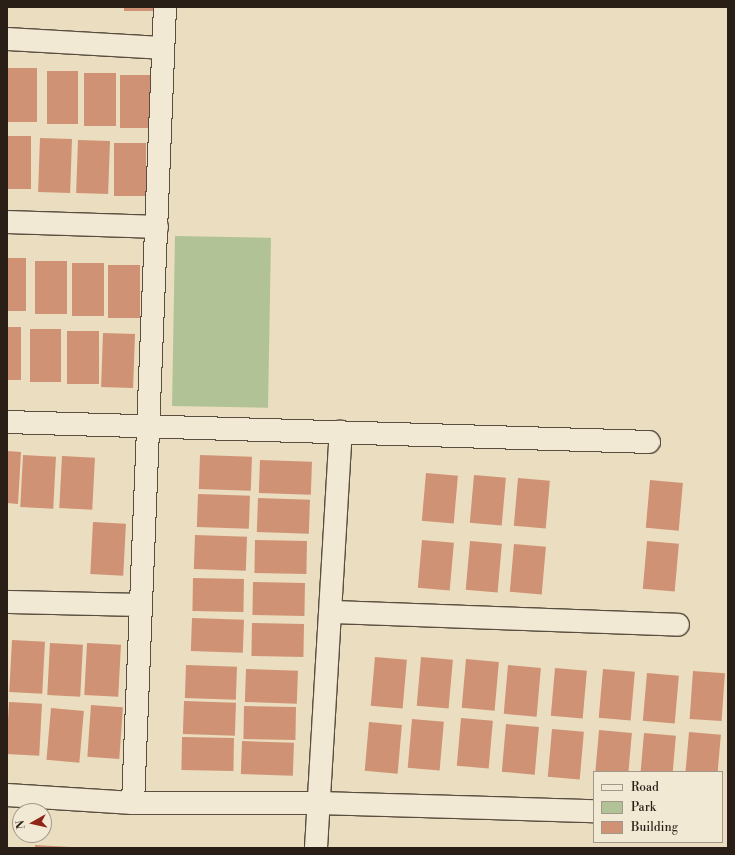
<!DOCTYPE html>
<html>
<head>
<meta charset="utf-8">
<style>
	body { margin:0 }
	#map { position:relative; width:735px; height:855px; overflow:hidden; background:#ebddbf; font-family:"Libre Bodoni",serif }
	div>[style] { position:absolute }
	.green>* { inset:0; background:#b1c297; transform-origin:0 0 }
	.building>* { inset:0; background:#d09274; transform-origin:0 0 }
	.roads { filter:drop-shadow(1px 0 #5a4e40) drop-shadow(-1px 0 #5a4e40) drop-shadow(0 1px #5a4e40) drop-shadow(0 -1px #5a4e40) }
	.street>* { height:22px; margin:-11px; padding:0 11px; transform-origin:11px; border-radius:11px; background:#f2e9d5 }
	span { translate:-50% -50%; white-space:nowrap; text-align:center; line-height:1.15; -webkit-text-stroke:3px #f2e9d5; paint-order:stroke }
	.frame { position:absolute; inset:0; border:8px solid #2a1f16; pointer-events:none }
	.legend { position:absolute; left:593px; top:771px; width:130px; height:72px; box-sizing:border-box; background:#f2e9d5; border:1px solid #a29889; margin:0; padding:5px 7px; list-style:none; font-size:12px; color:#2a1f16 }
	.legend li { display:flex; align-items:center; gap:8px; height:20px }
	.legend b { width:20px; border:1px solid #a29889 }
	.north { position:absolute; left:12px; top:803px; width:40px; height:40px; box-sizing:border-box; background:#f2e9d5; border:1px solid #a29889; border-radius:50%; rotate:262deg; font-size:11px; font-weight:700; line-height:16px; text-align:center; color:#2a1f16 }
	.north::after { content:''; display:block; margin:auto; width:14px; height:18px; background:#8f2418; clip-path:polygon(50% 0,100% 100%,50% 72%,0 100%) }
</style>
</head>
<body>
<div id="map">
	<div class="green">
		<div style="left:175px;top:236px;width:96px;height:170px;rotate:1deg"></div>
	</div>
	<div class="building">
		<div style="left:124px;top:7px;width:32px;height:4px"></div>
		<div style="left:7px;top:68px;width:30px;height:54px"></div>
		<div style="left:47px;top:71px;width:31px;height:53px"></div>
		<div style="left:84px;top:73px;width:32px;height:53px"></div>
		<div style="left:120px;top:75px;width:32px;height:53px"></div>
		<div style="left:7px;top:136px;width:24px;height:53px"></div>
		<div style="left:40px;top:138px;width:32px;height:54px;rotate:2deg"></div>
		<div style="left:78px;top:140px;width:32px;height:53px;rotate:2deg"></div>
		<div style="left:114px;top:143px;width:32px;height:53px"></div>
		<div style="left:7px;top:258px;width:19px;height:53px"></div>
		<div style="left:35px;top:261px;width:32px;height:53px"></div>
		<div style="left:72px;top:263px;width:32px;height:53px"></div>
		<div style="left:108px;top:265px;width:32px;height:53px"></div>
		<div style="left:7px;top:327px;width:14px;height:53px"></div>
		<div style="left:30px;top:329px;width:31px;height:53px"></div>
		<div style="left:67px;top:331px;width:32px;height:53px"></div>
		<div style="left:103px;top:333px;width:32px;height:54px;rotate:2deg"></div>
		<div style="clip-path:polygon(7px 451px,21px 452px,18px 504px,7px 503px)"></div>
		<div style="left:23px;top:455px;width:33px;height:52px;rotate:3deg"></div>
		<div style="left:200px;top:455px;width:52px;height:34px;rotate:2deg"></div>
		<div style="left:62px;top:456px;width:33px;height:52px;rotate:3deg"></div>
		<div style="left:260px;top:460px;width:52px;height:33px;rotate:2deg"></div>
		<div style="left:426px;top:473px;width:32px;height:48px;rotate:5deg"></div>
		<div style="left:474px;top:475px;width:32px;height:48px;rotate:5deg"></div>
		<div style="left:518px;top:478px;width:32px;height:48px;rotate:5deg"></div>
		<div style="left:650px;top:480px;width:33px;height:48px;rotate:5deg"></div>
		<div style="left:198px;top:494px;width:52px;height:33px;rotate:2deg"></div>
		<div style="left:258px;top:498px;width:52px;height:34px;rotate:2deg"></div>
		<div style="left:93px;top:522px;width:33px;height:52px;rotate:3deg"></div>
		<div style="left:195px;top:535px;width:52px;height:34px;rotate:2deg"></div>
		<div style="left:255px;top:540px;width:52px;height:33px;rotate:1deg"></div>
		<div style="left:422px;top:540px;width:32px;height:48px;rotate:5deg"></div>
		<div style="left:470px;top:541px;width:32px;height:49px;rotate:5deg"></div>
		<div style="left:647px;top:541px;width:32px;height:48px;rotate:5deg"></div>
		<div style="left:514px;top:544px;width:32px;height:48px;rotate:5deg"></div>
		<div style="left:193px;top:578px;width:51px;height:33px;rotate:1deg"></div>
		<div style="left:253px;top:582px;width:52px;height:33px;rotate:1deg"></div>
		<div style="left:192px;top:618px;width:52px;height:33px;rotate:2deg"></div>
		<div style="left:252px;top:623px;width:52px;height:33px;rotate:1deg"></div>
		<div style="left:12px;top:640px;width:33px;height:52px;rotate:3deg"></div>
		<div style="left:50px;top:643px;width:33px;height:52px;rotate:3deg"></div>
		<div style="left:87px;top:643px;width:34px;height:52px;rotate:3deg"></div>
		<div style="left:375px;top:657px;width:32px;height:49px;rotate:5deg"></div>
		<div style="left:421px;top:657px;width:32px;height:49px;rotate:5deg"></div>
		<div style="left:466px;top:659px;width:33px;height:49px;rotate:5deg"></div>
		<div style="left:186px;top:665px;width:51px;height:33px;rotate:2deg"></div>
		<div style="left:508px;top:665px;width:33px;height:49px;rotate:5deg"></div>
		<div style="left:555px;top:668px;width:32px;height:48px;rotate:5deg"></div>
		<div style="left:246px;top:669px;width:52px;height:33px;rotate:2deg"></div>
		<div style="left:603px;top:669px;width:32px;height:49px;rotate:5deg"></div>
		<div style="left:693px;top:671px;width:32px;height:48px;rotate:4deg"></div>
		<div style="left:647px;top:673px;width:32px;height:48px;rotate:5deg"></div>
		<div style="left:184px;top:701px;width:52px;height:33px;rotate:2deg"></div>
		<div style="left:9px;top:702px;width:33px;height:52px;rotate:3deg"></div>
		<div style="left:91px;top:705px;width:32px;height:52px;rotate:4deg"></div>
		<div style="left:244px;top:706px;width:52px;height:33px;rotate:1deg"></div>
		<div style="left:51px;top:708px;width:33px;height:52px;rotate:5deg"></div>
		<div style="left:461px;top:718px;width:32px;height:48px;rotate:5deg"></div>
		<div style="left:412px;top:719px;width:32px;height:49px;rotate:5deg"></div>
		<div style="left:369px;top:722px;width:33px;height:49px;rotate:5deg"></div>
		<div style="left:506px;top:724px;width:33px;height:48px;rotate:5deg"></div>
		<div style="left:552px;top:729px;width:32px;height:48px;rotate:5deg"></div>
		<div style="left:599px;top:730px;width:33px;height:42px;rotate:5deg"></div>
		<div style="left:689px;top:732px;width:32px;height:40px;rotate:5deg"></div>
		<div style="left:644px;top:733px;width:32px;height:39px;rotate:5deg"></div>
		<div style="left:182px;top:737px;width:52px;height:33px;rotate:1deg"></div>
		<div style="left:242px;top:741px;width:52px;height:33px;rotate:2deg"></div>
		<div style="clip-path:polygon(35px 845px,71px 847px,71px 848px,35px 848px)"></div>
	</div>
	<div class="roads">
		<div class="street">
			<div style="left:7px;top:39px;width:156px;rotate:3.3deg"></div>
			<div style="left:7px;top:222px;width:150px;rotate:1.9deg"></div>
			<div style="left:7px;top:422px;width:642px;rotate:1.78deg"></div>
			<div style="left:7px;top:602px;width:134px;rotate:1.3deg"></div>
			<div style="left:331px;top:612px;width:347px;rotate:2.1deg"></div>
			<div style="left:7px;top:795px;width:126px;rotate:3.6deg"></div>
			<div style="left:133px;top:803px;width:185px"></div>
			<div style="left:318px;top:803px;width:276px;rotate:1.7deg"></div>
			<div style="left:133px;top:803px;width:797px;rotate:-87.7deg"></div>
			<div style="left:316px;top:848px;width:417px;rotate:-86.6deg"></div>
		</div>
	</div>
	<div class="frame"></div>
	<ul class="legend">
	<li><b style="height:5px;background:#f2e9d5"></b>Road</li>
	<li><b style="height:11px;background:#b1c297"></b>Park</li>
	<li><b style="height:11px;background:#d09274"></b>Building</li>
	</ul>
	<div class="north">N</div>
</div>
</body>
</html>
